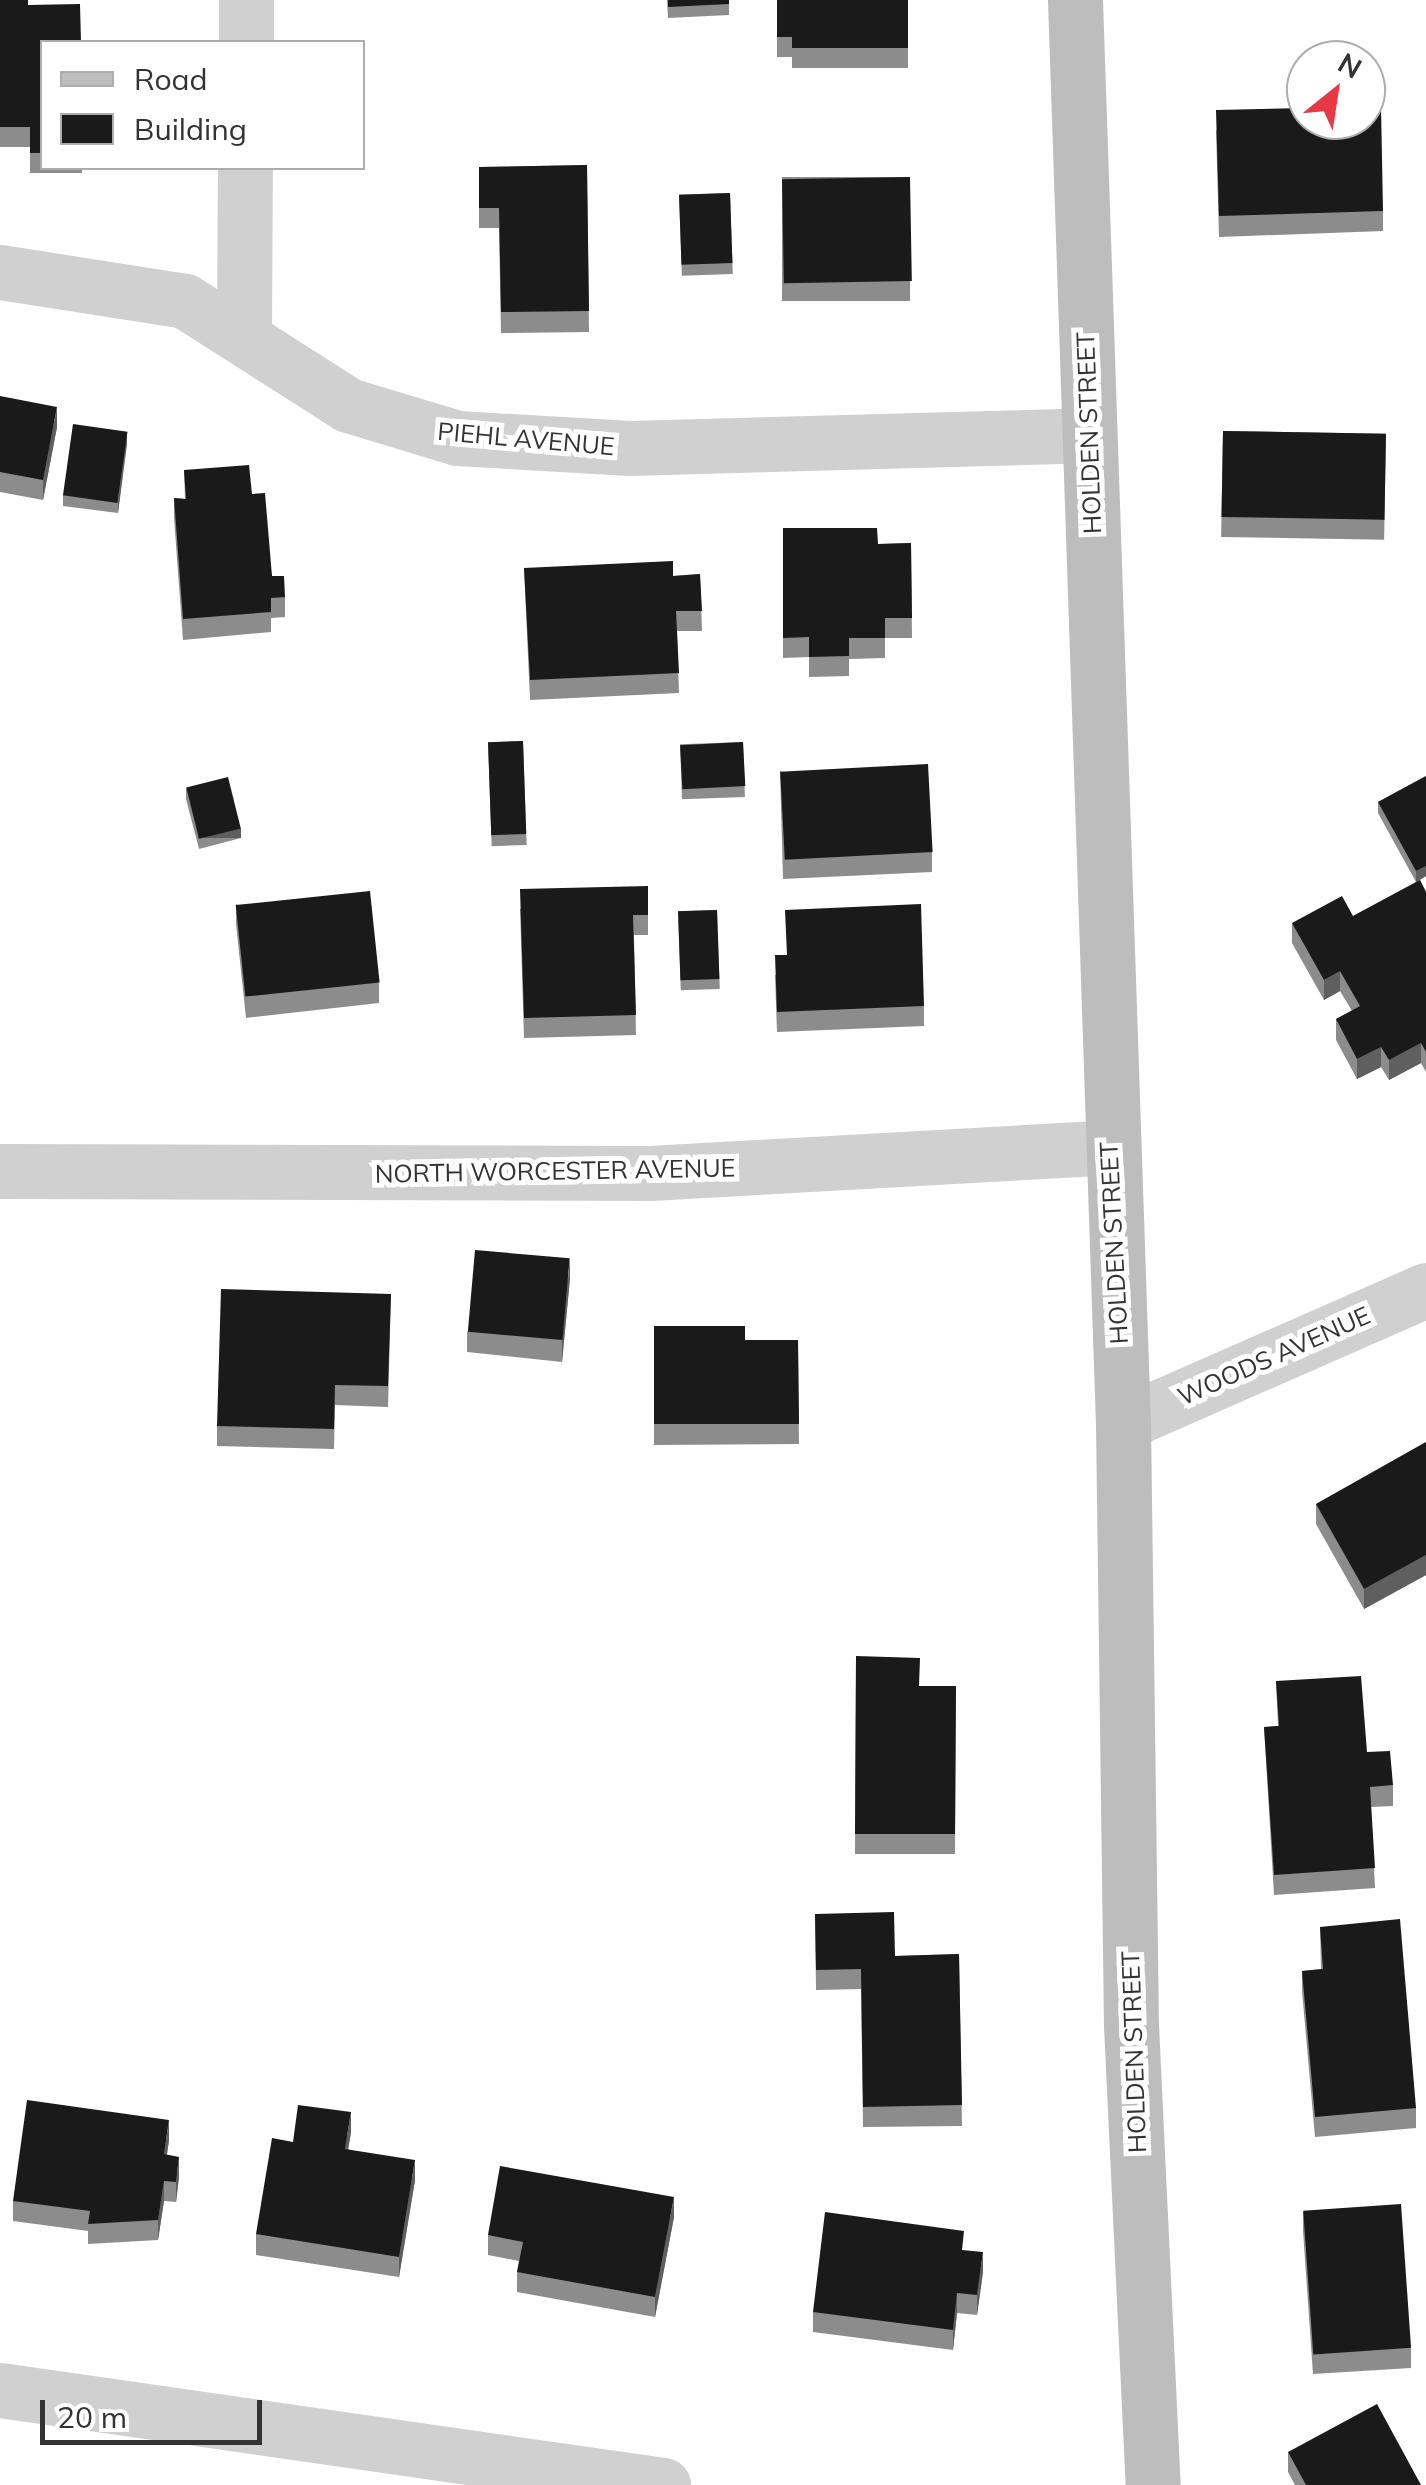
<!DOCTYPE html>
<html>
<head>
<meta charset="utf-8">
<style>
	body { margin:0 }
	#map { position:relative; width:1426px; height:2485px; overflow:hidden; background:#fff; font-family:Mulish,sans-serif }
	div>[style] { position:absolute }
	.minor>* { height:55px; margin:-27.5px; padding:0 27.5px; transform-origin:27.5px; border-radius:27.5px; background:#d0d0d0 }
	.secondary>* { height:55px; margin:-27.5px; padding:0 27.5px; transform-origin:27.5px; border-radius:27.5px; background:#bdbdbd }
	.wall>* { inset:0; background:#8c8c8c; transform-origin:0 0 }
	.shaded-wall>* { inset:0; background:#5f5f5f; transform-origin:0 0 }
	.building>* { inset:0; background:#1a1a1a; transform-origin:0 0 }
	span { translate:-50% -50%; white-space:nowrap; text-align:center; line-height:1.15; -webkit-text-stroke:10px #fff; paint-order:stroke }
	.street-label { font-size:25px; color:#333 }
	.legend { position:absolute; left:40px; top:40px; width:325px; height:130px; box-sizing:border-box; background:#fff; border:2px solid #adadad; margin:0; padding:12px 18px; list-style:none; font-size:30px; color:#333 }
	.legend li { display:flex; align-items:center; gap:20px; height:50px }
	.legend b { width:50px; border:2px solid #adadad }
	.north { position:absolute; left:1286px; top:40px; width:100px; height:100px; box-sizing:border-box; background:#fff; border:2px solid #adadad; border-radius:50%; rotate:30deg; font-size:28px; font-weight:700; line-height:40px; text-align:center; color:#333 }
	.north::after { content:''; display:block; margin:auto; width:35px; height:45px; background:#e63946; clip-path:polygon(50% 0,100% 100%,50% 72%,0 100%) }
	.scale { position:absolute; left:40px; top:2400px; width:222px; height:45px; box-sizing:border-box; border:5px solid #333; border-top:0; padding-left:12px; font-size:30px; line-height:35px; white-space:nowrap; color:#333; -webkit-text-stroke:8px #fff; paint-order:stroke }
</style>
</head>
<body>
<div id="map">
	<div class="minor">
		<div style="left:246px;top:42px;width:42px;rotate:-90deg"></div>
		<div style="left:0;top:272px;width:187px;rotate:8.9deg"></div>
		<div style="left:185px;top:301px;width:193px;rotate:32.5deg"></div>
		<div style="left:348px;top:405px;width:114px;rotate:16.8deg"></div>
		<div style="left:457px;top:438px;width:173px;rotate:3.3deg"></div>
		<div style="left:630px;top:448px;width:459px;rotate:-1.6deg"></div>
		<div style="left:244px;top:334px;width:166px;rotate:-89.7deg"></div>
		<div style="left:0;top:1171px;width:650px;rotate:0.18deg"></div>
		<div style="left:650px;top:1173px;width:461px;rotate:-3.2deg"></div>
		<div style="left:1123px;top:1423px;width:331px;rotate:-23.7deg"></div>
		<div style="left:0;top:2390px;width:670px;rotate:8.15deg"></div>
	</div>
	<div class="secondary">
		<div style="left:1075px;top:0;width:1424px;rotate:88.07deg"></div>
		<div style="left:1123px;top:1423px;width:602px;rotate:89.24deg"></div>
		<div style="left:1131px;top:2025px;width:461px;rotate:87.3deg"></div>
	</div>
	<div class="wall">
		<div style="clip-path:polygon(0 0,28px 5px,42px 42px,42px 168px,82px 168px,82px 173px,30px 173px,30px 147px,0 147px)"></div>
		<div style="clip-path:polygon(667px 0,729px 0,729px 15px,668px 18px)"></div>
		<div style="clip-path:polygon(777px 0,908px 0,908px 68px,792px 68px,792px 57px,777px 57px)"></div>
		<div style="clip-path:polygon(1216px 130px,1383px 211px,1383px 231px,1219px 237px)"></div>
		<div style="clip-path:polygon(587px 165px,589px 332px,501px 333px,499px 228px,479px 228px,479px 167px)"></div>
		<div style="left:910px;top:177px;width:124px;height:128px;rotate:90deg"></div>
		<div style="left:730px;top:193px;width:81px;height:51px;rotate:88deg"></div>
		<div style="clip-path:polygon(0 396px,57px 427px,43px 500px,0 492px)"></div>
		<div style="left:1223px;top:431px;width:163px;height:106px;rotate:1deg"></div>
		<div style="clip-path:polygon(127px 443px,118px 513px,63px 506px,63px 495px)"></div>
		<div style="clip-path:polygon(184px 470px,252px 494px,272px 576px,285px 597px,285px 617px,271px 618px,271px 632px,183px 640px,174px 518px,174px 498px,185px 499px)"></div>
		<div style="clip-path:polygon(783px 528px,878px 544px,911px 543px,912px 638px,885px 638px,885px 658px,849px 659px,849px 676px,809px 677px,809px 657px,783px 658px)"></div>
		<div style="clip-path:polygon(524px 568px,673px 576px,700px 574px,702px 631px,677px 631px,679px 693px,530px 700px)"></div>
		<div style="left:523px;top:741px;width:104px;height:35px;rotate:88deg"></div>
		<div style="left:743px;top:742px;width:55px;height:63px;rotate:88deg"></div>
		<div style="clip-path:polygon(780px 771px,932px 852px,932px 872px,783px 879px)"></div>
		<div style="clip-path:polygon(1426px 776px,1426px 876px,1420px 880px,1426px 892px,1426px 1072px,1421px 1063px,1389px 1080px,1381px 1067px,1357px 1079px,1336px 1040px,1336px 1019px,1352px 1011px,1340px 991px,1324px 1000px,1292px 943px,1292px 923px,1353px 916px,1416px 882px,1378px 813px,1378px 802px)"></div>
		<div style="clip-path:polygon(186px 788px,241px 838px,199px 849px,186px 799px)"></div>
		<div style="clip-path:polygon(648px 886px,648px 935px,634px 935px,636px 1035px,524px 1038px,520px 909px)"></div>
		<div style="clip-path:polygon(236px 904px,379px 983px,379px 1003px,246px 1018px,236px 924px)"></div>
		<div style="left:717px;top:910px;width:79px;height:39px;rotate:88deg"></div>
		<div style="clip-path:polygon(775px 975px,924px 1006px,924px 1026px,777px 1032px)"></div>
		<div style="clip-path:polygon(570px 1278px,562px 1362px,467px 1352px,467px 1332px)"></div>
		<div style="clip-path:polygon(391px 1294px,388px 1407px,335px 1405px,334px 1449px,217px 1446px,217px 1426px)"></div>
		<div style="clip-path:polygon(654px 1326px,745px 1340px,798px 1340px,799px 1444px,654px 1445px)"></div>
		<div style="clip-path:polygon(1426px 1442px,1426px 1575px,1364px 1609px,1316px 1524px,1316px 1504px)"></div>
		<div style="clip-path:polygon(856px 1656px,919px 1686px,956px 1686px,955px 1854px,855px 1854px)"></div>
		<div style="clip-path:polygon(1276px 1681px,1367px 1752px,1393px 1785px,1393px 1806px,1371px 1807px,1375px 1888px,1274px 1895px,1264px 1727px,1278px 1726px)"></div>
		<div style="clip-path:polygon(815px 1914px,895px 1956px,959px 1954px,962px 2126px,863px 2127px,861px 1989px,816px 1990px)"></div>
		<div style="clip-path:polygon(1320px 1927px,1416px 2108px,1416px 2128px,1315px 2137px,1302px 1991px,1302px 1971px,1321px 1969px)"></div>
		<div style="clip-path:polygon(351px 2132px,348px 2149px,415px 2180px,399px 2277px,256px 2255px,256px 2234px)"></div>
		<div style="clip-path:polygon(169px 2140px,167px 2155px,179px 2177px,176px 2202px,164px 2201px,158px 2240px,88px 2244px,88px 2231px,13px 2221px,13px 2201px)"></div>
		<div style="clip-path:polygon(1303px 2211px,1411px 2348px,1411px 2368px,1313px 2374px,1303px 2231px)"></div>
		<div style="clip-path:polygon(674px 2217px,655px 2317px,517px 2292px,517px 2272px,519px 2261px,488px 2255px,488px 2235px)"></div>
		<div style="clip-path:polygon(964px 2250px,983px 2272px,977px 2315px,957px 2313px,953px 2350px,813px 2332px,813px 2312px)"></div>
		<div style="clip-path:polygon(1288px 2452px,1421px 2485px,1295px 2485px,1288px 2472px)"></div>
	</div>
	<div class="shaded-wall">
		<div style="clip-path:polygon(57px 407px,57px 427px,43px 500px,43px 480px)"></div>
		<div style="clip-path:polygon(127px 432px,127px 443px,118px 513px,118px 502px)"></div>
		<div style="left:241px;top:828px;width:10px;height:43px;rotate:90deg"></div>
		<div style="clip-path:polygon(1426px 866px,1426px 876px,1416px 882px,1416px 871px)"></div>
		<div style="clip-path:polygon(1340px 971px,1340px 991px,1324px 1000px,1324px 980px)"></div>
		<div style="clip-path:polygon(1421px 1043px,1421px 1063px,1389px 1080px,1389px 1060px)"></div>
		<div style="clip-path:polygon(1381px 1047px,1381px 1067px,1357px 1079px,1357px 1059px)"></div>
		<div style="clip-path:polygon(570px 1258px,570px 1278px,562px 1362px,562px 1342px)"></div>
		<div style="clip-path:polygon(1426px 1555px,1426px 1575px,1364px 1609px,1364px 1589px)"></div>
		<div style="clip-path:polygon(351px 2112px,351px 2132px,345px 2169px,345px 2149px)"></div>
		<div style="clip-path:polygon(169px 2120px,169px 2140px,164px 2174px,164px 2154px)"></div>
		<div style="clip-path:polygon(179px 2157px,179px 2177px,176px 2202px,176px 2182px)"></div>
		<div style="clip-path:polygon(415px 2160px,415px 2180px,399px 2277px,399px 2257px)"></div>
		<div style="clip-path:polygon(164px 2181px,164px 2201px,158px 2240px,158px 2220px)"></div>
		<div style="clip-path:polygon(674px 2197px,674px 2217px,655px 2317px,655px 2297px)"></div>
		<div style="clip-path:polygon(983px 2252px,983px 2272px,977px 2315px,977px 2295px)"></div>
		<div style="clip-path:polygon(957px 2293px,957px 2313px,953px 2350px,953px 2330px)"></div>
	</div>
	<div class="building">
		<div style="clip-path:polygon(0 0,28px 0,28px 5px,80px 4px,81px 42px,42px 42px,42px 153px,30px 153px,30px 127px,0 127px)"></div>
		<div style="clip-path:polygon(668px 0,729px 0,729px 4px,668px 7px)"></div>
		<div style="clip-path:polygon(777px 0,908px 0,908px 48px,792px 48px,792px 37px,777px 37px)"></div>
		<div style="clip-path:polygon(1366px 106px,1381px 106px,1383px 211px,1219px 216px,1216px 110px,1306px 108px,1306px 120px,1366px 120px)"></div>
		<div style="clip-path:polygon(587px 165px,589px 311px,501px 312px,499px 208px,479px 208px,479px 167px)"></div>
		<div style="left:910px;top:177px;width:104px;height:128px;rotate:89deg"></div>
		<div style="left:730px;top:193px;width:70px;height:51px;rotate:88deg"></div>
		<div style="clip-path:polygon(0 396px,57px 407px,43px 480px,0 472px)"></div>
		<div style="left:73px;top:424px;width:55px;height:72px;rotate:8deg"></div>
		<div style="left:1223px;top:431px;width:163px;height:86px;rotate:1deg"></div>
		<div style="clip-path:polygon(249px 465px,252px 494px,265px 493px,272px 576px,284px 576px,285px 597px,271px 598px,271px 612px,183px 619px,174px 498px,186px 499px,184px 470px)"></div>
		<div style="clip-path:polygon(783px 528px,877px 528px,878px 544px,911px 543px,912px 618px,885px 618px,885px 638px,849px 638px,849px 656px,809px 657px,809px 637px,783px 638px)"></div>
		<div style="clip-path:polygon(673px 561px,673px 576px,700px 574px,702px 611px,676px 611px,679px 673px,530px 680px,524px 568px)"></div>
		<div style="left:523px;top:741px;width:93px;height:35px;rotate:88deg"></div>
		<div style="left:743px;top:742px;width:44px;height:63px;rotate:87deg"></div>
		<div style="left:928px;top:764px;width:88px;height:148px;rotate:87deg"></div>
		<div style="clip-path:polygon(1426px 776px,1426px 866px,1416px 871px,1378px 802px)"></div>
		<div style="left:228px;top:777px;width:53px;height:43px;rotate:76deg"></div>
		<div style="clip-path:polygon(1420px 880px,1426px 892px,1426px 1052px,1421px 1043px,1389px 1060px,1381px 1047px,1357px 1059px,1336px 1019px,1360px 1006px,1340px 971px,1324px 980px,1292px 923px,1342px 896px,1353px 916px)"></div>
		<div style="clip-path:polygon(648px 886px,648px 915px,633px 915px,636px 1015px,524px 1018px,520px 889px)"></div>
		<div style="left:370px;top:891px;width:92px;height:135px;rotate:84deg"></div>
		<div style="clip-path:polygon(921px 904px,924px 1006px,777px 1012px,775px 955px,787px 955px,785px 910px)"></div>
		<div style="left:717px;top:910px;width:69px;height:39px;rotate:88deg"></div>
		<div style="left:475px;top:1250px;width:95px;height:82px;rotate:5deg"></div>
		<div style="clip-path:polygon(221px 1289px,391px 1294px,388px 1386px,335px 1385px,334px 1429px,217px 1426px)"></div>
		<div style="clip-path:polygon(654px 1326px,745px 1326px,745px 1340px,798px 1340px,799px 1424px,654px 1424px)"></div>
		<div style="clip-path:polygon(1426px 1442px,1426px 1555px,1364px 1589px,1316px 1504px)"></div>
		<div style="clip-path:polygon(856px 1656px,920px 1658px,919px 1686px,956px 1686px,955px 1834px,855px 1834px)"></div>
		<div style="clip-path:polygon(1361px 1676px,1367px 1752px,1390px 1751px,1393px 1785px,1370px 1787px,1375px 1868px,1274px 1875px,1264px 1727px,1279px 1726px,1276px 1681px)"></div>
		<div style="clip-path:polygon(894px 1912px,895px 1956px,959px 1954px,962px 2105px,863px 2107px,861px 1969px,816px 1970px,815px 1914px)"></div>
		<div style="clip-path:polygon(1400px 1919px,1416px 2108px,1315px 2117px,1302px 1971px,1323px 1969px,1320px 1927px)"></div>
		<div style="clip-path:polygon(27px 2100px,169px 2120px,164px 2154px,179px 2157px,176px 2182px,164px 2181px,158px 2220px,88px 2224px,90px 2211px,13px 2201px)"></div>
		<div style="clip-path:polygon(298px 2105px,351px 2112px,345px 2149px,415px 2160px,399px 2257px,256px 2234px,272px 2138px,293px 2142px)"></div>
		<div style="clip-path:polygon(500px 2166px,674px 2197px,655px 2297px,517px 2272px,523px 2242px,488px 2235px)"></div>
		<div style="left:1401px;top:2204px;width:144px;height:98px;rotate:86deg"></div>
		<div style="clip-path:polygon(825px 2212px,964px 2231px,962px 2250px,983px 2252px,977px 2295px,957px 2293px,953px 2330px,813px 2312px)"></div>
		<div style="clip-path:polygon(1377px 2404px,1421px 2485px,1306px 2485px,1288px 2452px)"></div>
	</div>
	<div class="street-label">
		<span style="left:1089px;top:433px;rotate:-92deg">HOLDEN STREET</span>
		<span style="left:526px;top:439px;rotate:5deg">PIEHL AVENUE</span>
		<span style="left:555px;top:1171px;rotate:-1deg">NORTH WORCESTER AVENUE</span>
		<span style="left:1114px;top:1243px;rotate:-93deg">HOLDEN STREET</span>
		<span style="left:1274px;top:1356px;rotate:-24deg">WOODS AVENUE</span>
		<span style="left:1134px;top:2052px;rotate:-92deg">HOLDEN STREET</span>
	</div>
	<ul class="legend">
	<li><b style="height:12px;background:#bdbdbd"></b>Road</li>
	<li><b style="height:28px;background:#1a1a1a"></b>Building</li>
	</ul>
	<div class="north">N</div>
	<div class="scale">20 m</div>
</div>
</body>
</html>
